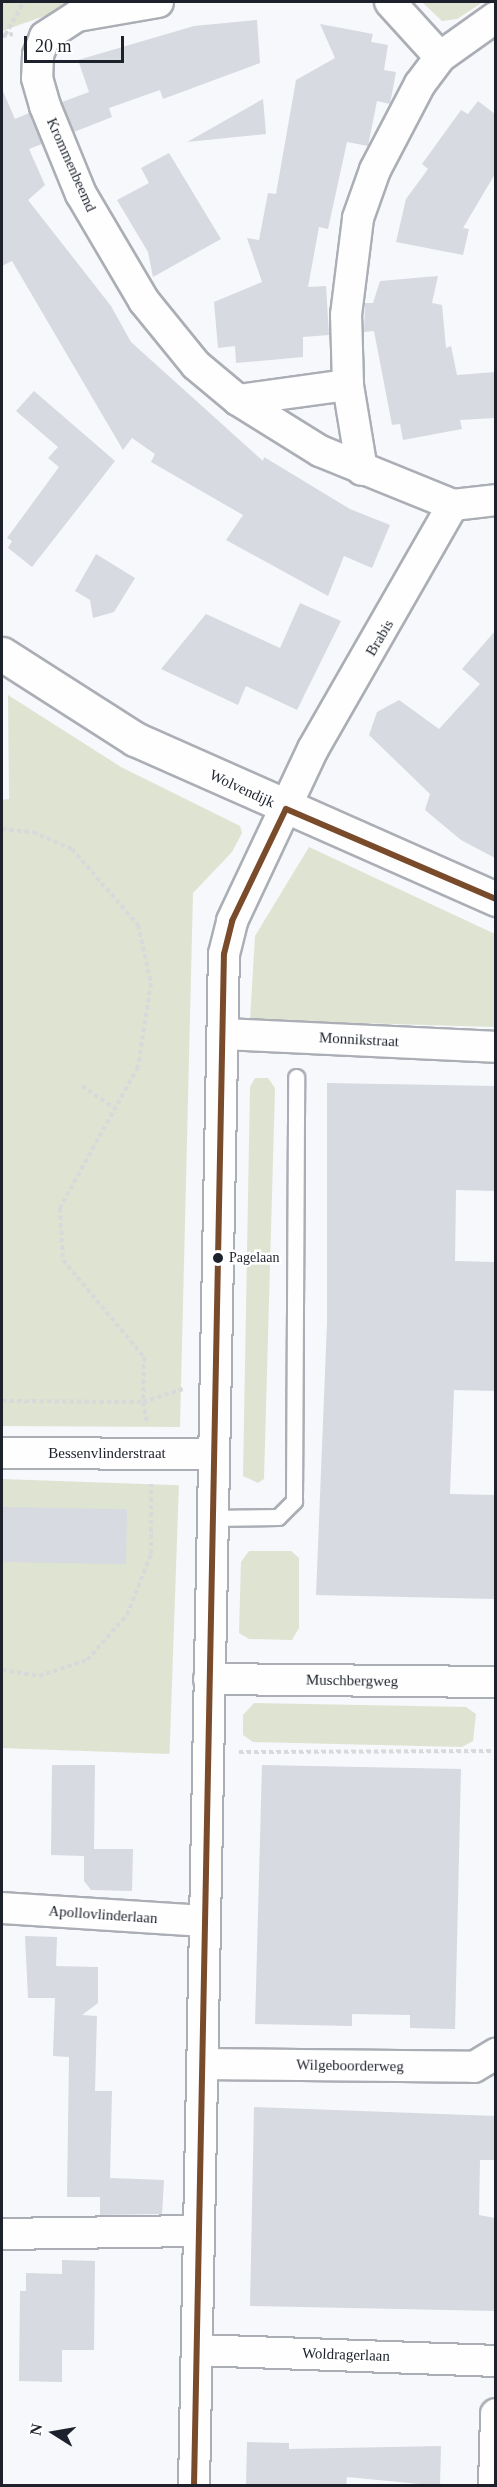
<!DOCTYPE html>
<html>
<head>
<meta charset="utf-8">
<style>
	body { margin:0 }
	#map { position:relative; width:497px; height:2487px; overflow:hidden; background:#f6f8fb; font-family:Georgia,serif }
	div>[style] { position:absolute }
	.green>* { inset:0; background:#dfe3d1; transform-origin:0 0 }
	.building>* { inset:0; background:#d7dae1; transform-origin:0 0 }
	.path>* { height:4px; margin-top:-2px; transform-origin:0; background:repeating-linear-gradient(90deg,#d8d9da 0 4.5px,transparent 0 7.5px) }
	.roads { filter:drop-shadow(2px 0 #abaeb5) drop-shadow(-2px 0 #abaeb5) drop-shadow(0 2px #abaeb5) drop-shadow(0 -2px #abaeb5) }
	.service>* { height:15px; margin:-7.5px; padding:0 7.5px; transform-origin:7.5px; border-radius:7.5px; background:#fefefe }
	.minor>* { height:30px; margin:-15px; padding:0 15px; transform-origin:15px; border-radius:15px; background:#fefefe }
	.tertiary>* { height:33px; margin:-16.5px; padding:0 16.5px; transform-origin:16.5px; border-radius:16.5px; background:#fefefe }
	.bus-1>* { height:6px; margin:-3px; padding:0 3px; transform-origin:3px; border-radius:3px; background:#7a4b2a }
	.dots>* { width:16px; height:16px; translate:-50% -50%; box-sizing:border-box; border:3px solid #fff; border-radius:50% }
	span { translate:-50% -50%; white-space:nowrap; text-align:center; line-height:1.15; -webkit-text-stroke:5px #fff; paint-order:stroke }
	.bus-label { font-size:14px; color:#1c212b }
	.left { translate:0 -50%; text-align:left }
	.street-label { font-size:15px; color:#1c212b }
	.frame { position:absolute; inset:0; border:3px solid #1c212b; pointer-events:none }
	.north { position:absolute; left:24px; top:2403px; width:60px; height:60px; -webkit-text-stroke:4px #fff; paint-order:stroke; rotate:281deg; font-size:16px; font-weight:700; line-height:24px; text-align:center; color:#1c212b }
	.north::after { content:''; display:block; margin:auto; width:21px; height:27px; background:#1c212b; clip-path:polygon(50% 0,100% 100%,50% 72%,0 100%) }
	.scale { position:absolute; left:24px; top:36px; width:100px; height:27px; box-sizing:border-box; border:3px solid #1c212b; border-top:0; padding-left:8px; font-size:18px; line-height:21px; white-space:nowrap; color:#1c212b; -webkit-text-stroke:4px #fff; paint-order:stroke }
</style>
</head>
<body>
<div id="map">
	<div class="green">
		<div style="clip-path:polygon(2px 2px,84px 2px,2px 31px)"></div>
		<div style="clip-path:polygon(422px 2px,483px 2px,457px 19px,442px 21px)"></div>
		<div style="clip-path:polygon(8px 695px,121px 767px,240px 826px,242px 833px,232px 852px,193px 893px,180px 1427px,2px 1426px,2px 800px,9px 799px)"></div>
		<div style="clip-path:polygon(309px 847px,495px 934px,495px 1027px,250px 1020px,255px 936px)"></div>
		<div style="clip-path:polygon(255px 1078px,268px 1078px,275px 1088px,264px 1479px,258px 1483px,243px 1476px,250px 1087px)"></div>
		<div style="left:2px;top:1479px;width:177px;height:269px;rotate:2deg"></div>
		<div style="clip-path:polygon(249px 1551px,291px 1551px,299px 1558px,299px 1628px,292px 1640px,249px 1639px,239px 1633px,241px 1562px)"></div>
		<div style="clip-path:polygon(254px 1703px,466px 1707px,476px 1714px,473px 1741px,462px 1747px,253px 1742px,243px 1735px,243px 1715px)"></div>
	</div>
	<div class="building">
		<div style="clip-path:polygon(257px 20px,260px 63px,163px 99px,160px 90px,109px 108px,112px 117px,74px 132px,62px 102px,89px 92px,78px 60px,194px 26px)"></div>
		<div style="clip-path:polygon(320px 24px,373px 34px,371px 42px,388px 45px,384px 70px,396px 72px,390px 104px,377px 101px,368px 146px,347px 142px,328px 229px,319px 227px,308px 287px,326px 286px,329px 335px,303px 337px,303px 357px,236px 363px,235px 346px,218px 348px,214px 302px,262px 282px,247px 238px,259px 240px,268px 193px,276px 194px,296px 80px,335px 58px)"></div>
		<div style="clip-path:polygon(2px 89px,15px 119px,29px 113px,42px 144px,29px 149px,45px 185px,28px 200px,111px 306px,131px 342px,263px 461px,264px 457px,350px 509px,390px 525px,372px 568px,344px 556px,328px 596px,226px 540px,243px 515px,151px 462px,155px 454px,132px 438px,123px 450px,12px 261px,2px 266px)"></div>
		<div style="clip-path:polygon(263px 99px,266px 134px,187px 142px)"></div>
		<div style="clip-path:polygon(478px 101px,495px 114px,495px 174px,463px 228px,469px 229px,463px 255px,396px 242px,406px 199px,428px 169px,422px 164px,461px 110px,468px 114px)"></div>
		<div style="clip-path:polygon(169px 153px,221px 239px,153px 277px,148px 252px,117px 200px,149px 183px,141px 168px)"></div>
		<div style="clip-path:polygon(438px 276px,432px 303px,442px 305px,446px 348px,451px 346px,457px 375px,495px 372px,495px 418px,460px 420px,462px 429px,403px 440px,400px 424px,392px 425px,374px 331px,364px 332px,365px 303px,373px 303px,380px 281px)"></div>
		<div style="clip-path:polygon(34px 391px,115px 461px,32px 567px,8px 548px,12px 541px,7px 538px,59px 467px,48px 458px,58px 447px,16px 411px)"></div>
		<div style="clip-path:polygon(96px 554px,135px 578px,114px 612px,93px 618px,90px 600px,75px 591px)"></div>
		<div style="clip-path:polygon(300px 603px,341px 621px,297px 710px,246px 686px,238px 705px,161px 669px,206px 614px,280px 648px)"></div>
		<div style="clip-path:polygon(495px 631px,495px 858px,461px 840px,425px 810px,430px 794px,369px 735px,377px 712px,399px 700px,439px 729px,480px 684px,462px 669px)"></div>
		<div style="clip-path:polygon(327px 1083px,495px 1086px,495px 1191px,456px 1190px,455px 1261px,495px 1262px,495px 1391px,454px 1390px,450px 1494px,495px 1495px,495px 1599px,316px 1595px,327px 1323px)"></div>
		<div style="left:2px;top:1507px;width:125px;height:55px;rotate:1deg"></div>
		<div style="clip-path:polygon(52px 1765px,95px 1765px,94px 1849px,133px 1849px,132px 1891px,91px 1890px,84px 1881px,84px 1856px,51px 1855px)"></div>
		<div style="clip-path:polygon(262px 1765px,461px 1769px,455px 2029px,410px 2028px,410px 2015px,352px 2014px,352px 2026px,255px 2024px)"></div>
		<div style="clip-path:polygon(25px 1936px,57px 1937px,56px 1966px,98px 1967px,98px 2003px,82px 2015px,97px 2016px,95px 2091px,112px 2091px,110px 2178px,164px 2180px,162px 2214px,100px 2215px,100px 2197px,67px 2197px,69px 2057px,53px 2056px,55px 1998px,28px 1998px)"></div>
		<div style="clip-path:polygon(254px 2107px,495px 2116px,495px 2160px,480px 2160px,479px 2215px,495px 2218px,495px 2311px,250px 2306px)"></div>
		<div style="clip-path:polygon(62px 2260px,95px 2261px,94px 2350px,62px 2350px,62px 2382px,19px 2381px,20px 2291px,26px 2291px,26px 2273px,62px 2274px)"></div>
		<div style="clip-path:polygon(247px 2442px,289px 2443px,289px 2449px,441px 2446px,440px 2486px,347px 2477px,346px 2486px,246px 2486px)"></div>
	</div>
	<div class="path">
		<div style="left:5px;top:35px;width:38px;rotate:-60deg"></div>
		<div style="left:2px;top:36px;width:11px;rotate:-10deg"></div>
		<div style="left:2px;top:829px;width:31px;rotate:6deg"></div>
		<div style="left:33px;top:832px;width:43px;rotate:23.6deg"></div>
		<div style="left:72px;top:849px;width:101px;rotate:49deg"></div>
		<div style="left:138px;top:925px;width:59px;rotate:77.4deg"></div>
		<div style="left:151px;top:983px;width:85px;rotate:98.8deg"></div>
		<div style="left:138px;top:1067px;width:161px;rotate:119deg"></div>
		<div style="left:60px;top:1208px;width:52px;rotate:86.7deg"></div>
		<div style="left:63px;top:1260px;width:126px;rotate:50.1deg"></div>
		<div style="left:144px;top:1357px;width:45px;rotate:91.3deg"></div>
		<div style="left:143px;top:1402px;width:42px;rotate:-18deg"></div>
		<div style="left:82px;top:1086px;width:42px;rotate:34.4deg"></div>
		<div style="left:2px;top:1401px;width:141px;rotate:0.4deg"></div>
		<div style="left:143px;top:1402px;width:21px;rotate:79deg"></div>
		<div style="left:2px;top:1670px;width:37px;rotate:9deg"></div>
		<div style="left:39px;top:1676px;width:51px;rotate:-18.4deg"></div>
		<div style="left:87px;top:1660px;width:60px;rotate:-48.4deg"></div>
		<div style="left:127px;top:1615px;width:66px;rotate:-68.5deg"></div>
		<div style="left:151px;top:1554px;width:70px;rotate:-90deg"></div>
		<div style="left:239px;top:1752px;width:257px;rotate:-0.2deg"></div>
	</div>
	<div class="roads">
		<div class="service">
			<div style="left:212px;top:1518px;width:66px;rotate:-0.9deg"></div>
			<div style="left:278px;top:1517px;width:23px;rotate:-45deg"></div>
			<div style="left:294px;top:1501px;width:424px;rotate:-89.7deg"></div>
		</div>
		<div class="minor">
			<div style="left:158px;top:2px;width:82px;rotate:170.2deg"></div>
			<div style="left:77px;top:16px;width:38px;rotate:147deg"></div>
			<div style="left:45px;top:37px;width:19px;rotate:111deg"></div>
			<div style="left:38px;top:55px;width:23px;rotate:92deg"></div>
			<div style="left:37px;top:78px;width:29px;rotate:74deg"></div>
			<div style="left:45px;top:106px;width:95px;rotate:67.8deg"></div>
			<div style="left:81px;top:194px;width:124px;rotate:59.5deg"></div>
			<div style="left:144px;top:301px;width:82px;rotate:50.9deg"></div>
			<div style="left:196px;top:365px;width:55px;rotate:39.8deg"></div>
			<div style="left:238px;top:400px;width:97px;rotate:31.9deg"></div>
			<div style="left:320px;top:451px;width:144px;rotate:22.1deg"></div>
			<div style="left:390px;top:2px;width:74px;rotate:47.7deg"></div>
			<div style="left:238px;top:400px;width:111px;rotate:-7.8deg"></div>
			<div style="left:362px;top:470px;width:86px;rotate:-99.4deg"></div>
			<div style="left:348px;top:385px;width:70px;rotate:-91.6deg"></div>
			<div style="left:346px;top:315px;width:98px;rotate:-82.9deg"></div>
			<div style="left:358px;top:218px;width:51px;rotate:-70.5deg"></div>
			<div style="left:375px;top:170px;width:97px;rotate:-62.4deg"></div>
			<div style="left:420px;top:84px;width:34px;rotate:-53deg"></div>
			<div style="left:440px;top:57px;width:69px;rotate:-35.5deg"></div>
			<div style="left:223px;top:1034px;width:273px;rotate:2.7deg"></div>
			<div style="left:2px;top:1453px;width:211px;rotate:0.3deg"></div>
			<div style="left:209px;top:1679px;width:287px;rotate:0.6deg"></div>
			<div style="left:2px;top:1908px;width:203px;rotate:3.7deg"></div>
			<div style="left:202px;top:2064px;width:272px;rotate:0.6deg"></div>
			<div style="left:474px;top:2067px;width:26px;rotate:-31deg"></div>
			<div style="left:2px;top:2234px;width:197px;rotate:-0.9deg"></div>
			<div style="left:197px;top:2350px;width:299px;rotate:2.1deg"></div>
			<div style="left:194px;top:2486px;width:1532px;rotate:-88.88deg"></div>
			<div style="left:224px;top:954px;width:34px;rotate:-76deg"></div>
			<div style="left:232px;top:921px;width:190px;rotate:-64.8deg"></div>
			<div style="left:313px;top:749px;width:281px;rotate:-60.2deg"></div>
			<div style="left:453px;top:505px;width:43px;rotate:-6.6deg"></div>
			<div style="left:494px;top:2486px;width:72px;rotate:-88.4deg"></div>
		</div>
		<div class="tertiary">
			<div style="left:2px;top:654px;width:158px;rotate:32.6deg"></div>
			<div style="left:135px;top:739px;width:395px;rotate:23.9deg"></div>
		</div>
	</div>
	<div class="bus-1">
		<div style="left:194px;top:2486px;width:1532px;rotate:-88.88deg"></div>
		<div style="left:224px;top:954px;width:34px;rotate:-76deg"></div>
		<div style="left:232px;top:921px;width:124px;rotate:-64.3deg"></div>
		<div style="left:286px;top:809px;width:228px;rotate:23.2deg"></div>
	</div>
	<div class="dots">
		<div style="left:218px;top:1258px;background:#1c212b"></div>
	</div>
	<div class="bus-label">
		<span class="left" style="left:229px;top:1258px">Pagelaan</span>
	</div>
	<div class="street-label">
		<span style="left:71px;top:165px;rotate:66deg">Krommenbeemd</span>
		<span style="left:380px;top:638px;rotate:-59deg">Brabis</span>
		<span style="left:242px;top:789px;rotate:25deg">Wolvendijk</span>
		<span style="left:359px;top:1040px;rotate:3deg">Monnikstraat</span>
		<span style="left:107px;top:1454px">Bessenvlinderstraat</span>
		<span style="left:352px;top:1681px;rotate:1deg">Muschbergweg</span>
		<span style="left:103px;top:1915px;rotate:4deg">Apollovlinderlaan</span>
		<span style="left:350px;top:2066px;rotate:1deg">Wilgeboorderweg</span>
		<span style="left:346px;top:2355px;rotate:2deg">Woldragerlaan</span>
	</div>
	<div class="frame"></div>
	<div class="north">N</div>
	<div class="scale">20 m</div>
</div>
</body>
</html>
